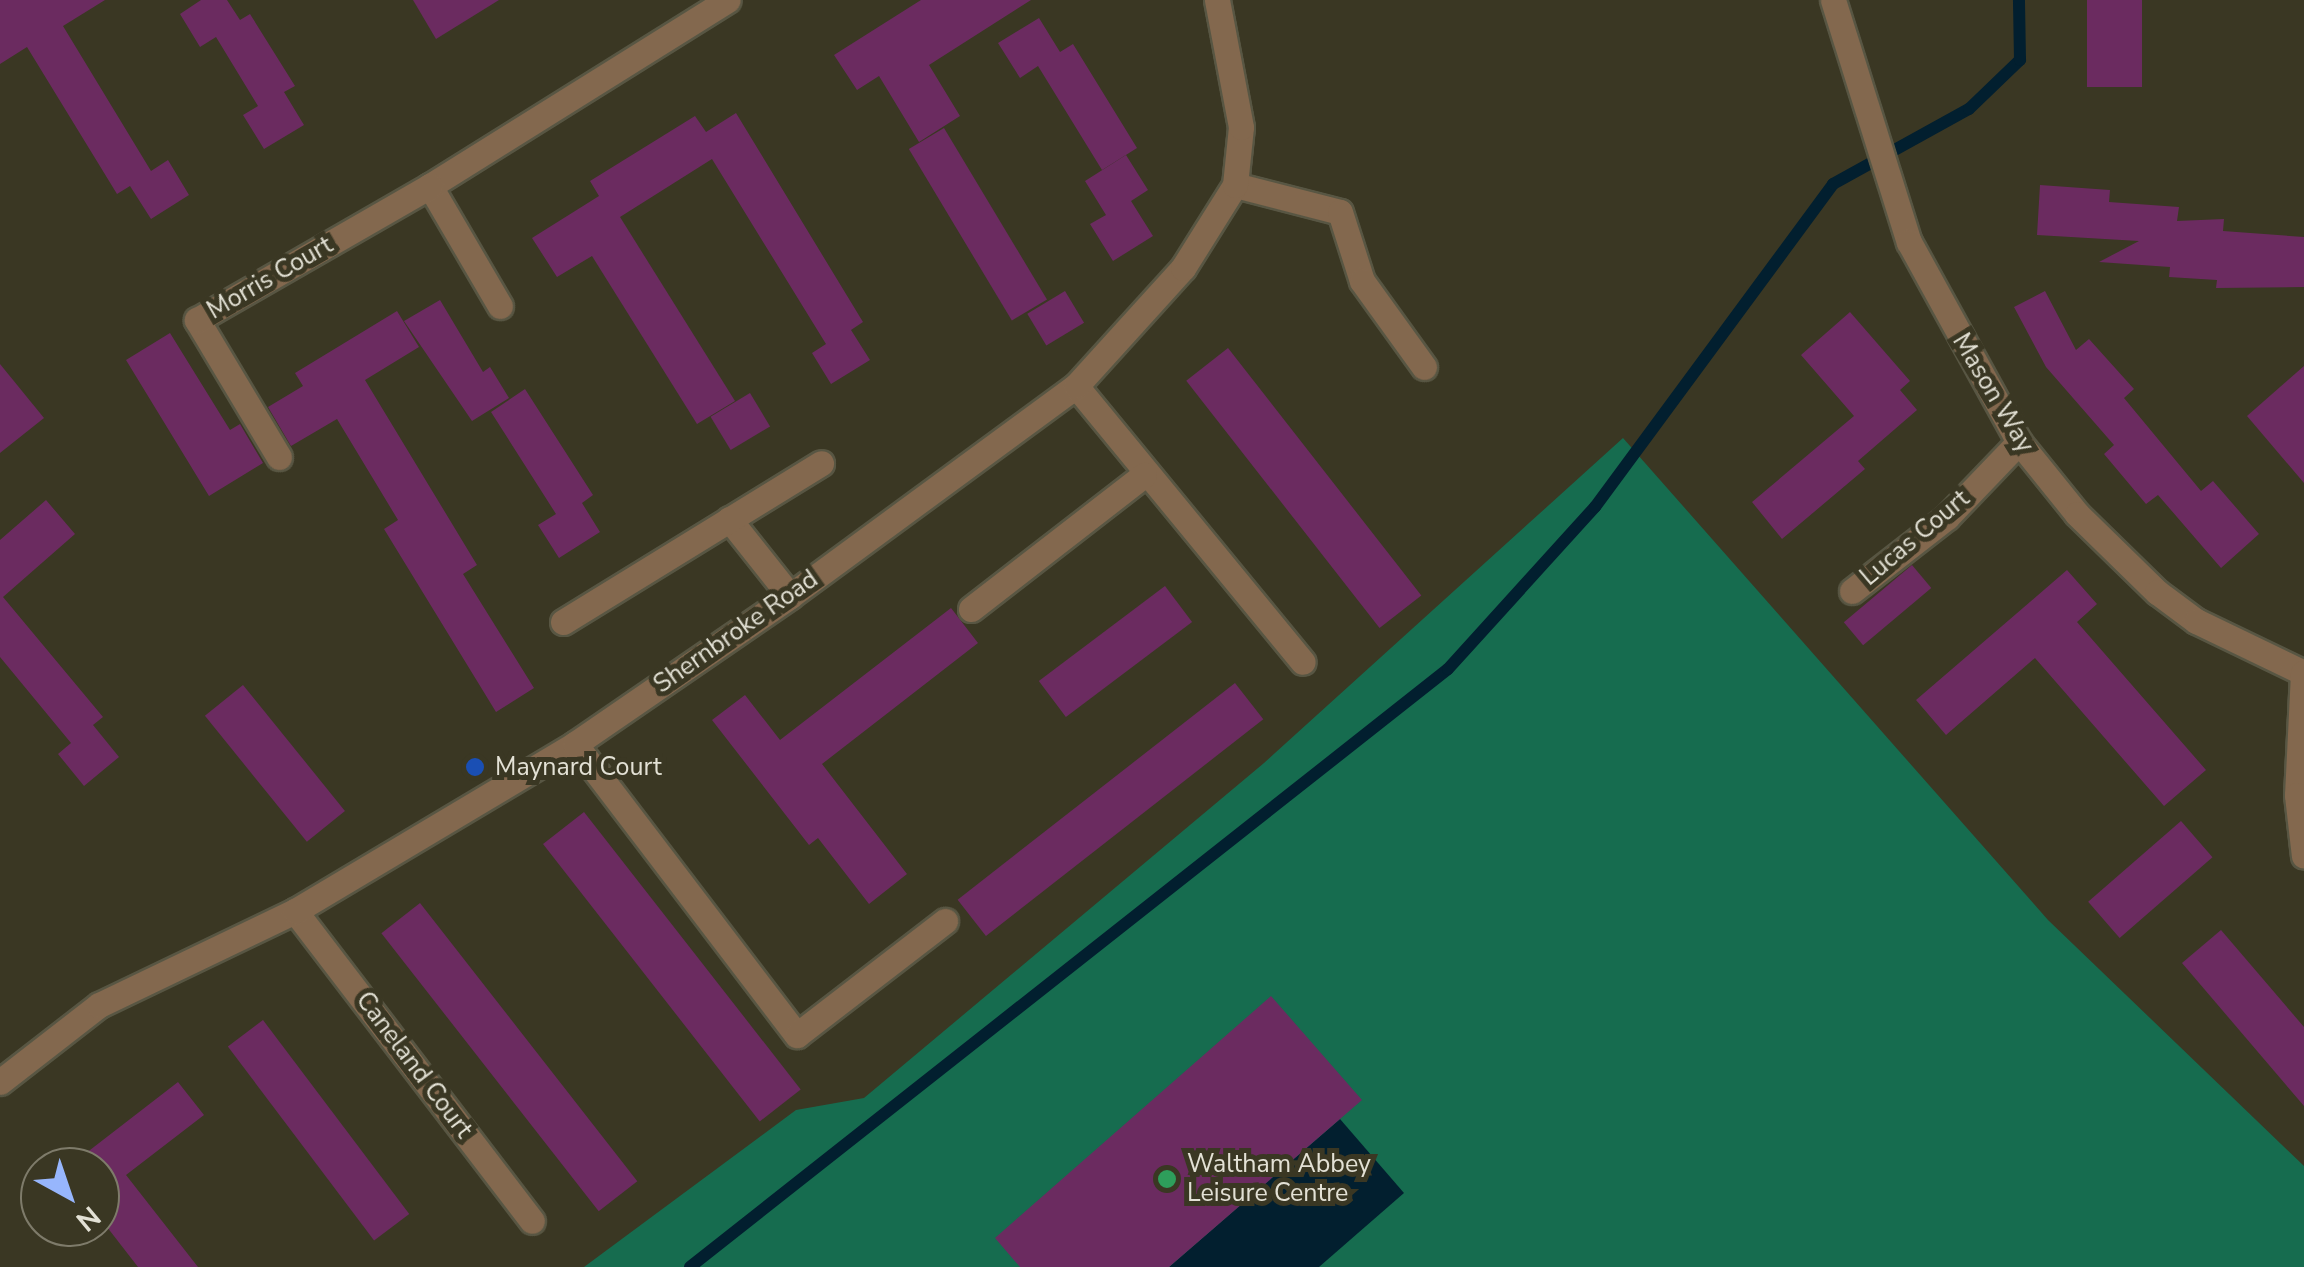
<!DOCTYPE html>
<html>
<head>
<meta charset="utf-8">
<style>
	body { margin:0 }
	#map { position:relative; width:2304px; height:1267px; overflow:hidden; background:#3a3723; font-family:"Nunito Sans",sans-serif }
	div>[style] { position:absolute }
	.green>* { inset:0; background:#166c4f }
	.water>* { inset:0; background:#021f2f }
	.stream>* { height:12px; margin:-6px; padding:0 6px; transform-origin:6px; border-radius:6px; background:#021f2f }
	.building>* { inset:0; background:#6b2b60; transform-origin:0 0 }
	.roads { filter:drop-shadow(2px 0 #585643) drop-shadow(-2px 0 #585643) drop-shadow(0 2px #585643) drop-shadow(0 -2px #585643) }
	.minor>* { height:25px; margin:-12.5px; padding:0 12.5px; transform-origin:12.5px; border-radius:12.5px; background:#83684e }
	.dots>* { width:28px; height:28px; translate:-50% -50%; box-sizing:border-box; border:5px solid #3a3723; border-radius:50% }
	span { translate:-50% -50%; white-space:nowrap; text-align:center; line-height:1.15; -webkit-text-stroke:10px #3a3723; paint-order:stroke }
	.street-label { font-size:25px; color:#e3e1d5 }
	.poi-label { font-size:25px; color:#e3e1d5 }
	.left { translate:0 -50%; text-align:left }
	.north { position:absolute; left:20px; top:1147px; width:100px; height:100px; box-sizing:border-box; background:#3a3723; border:2px solid #7e7b6a; border-radius:50%; rotate:140deg; font-size:28px; font-weight:700; line-height:40px; text-align:center; color:#e3e1d5 }
	.north::after { content:''; display:block; margin:auto; width:35px; height:45px; background:#97b6fd; clip-path:polygon(50% 0,100% 100%,50% 72%,0 100%) }
</style>
</head>
<body>
<div id="map">
	<div class="green">
		<div style="clip-path:polygon(1623px 438px,2048px 920px,2304px 1166px,2304px 1267px,584px 1267px,796px 1110px,864px 1098px,1264px 763px)"></div>
	</div>
	<div class="water">
		<div style="clip-path:polygon(1340px 1119px,1404px 1193px,1319px 1267px,1169px 1267px)"></div>
	</div>
	<div class="stream">
		<div style="left:690px;top:1267px;width:965px;rotate:-38.27deg"></div>
		<div style="left:1448px;top:669px;width:219px;rotate:-47.8deg"></div>
		<div style="left:1595px;top:507px;width:401px;rotate:-53.6deg"></div>
		<div style="left:1833px;top:184px;width:155px;rotate:-28.9deg"></div>
		<div style="left:1969px;top:109px;width:71px;rotate:-43.9deg"></div>
		<div style="left:2020px;top:60px;width:60px;rotate:-91deg"></div>
	</div>
	<div class="building">
		<div style="clip-path:polygon(0 0,105px 0,63px 26px,151px 171px,168px 160px,189px 195px,151px 219px,130px 186px,117px 194px,27px 47px,0 64px)"></div>
		<div style="clip-path:polygon(201px 0,227px 0,240px 20px,250px 14px,295px 86px,284px 92px,304px 125px,264px 149px,243px 115px,258px 106px,216px 37px,200px 47px,180px 14px)"></div>
		<div style="clip-path:polygon(413px 0,499px 0,436px 39px)"></div>
		<div style="clip-path:polygon(921px 0,1031px 0,929px 65px,960px 116px,919px 142px,879px 76px,857px 90px,834px 55px)"></div>
		<div style="left:2087px;top:0;width:55px;height:87px"></div>
		<div style="clip-path:polygon(1039px 18px,1060px 52px,1073px 44px,1137px 148px,1102px 170px,1038px 66px,1020px 78px,998px 43px)"></div>
		<div style="clip-path:polygon(736px 113px,863px 322px,851px 330px,870px 360px,831px 384px,812px 353px,826px 344px,712px 159px,620px 217px,735px 401px,697px 424px,592px 256px,557px 277px,532px 238px,599px 196px,590px 181px,695px 116px,706px 132px)"></div>
		<div style="left:944px;top:128px;width:200px;height:41px;rotate:59deg"></div>
		<div style="clip-path:polygon(1126px 155px,1148px 190px,1131px 201px,1153px 236px,1113px 261px,1090px 224px,1106px 215px,1085px 181px)"></div>
		<div style="clip-path:polygon(2040px 185px,2110px 190px,2109px 202px,2179px 207px,2177px 221px,2224px 219px,2223px 231px,2304px 237px,2304px 287px,2216px 288px,2217px 280px,2169px 277px,2170px 267px,2099px 262px,2139px 241px,2037px 235px)"></div>
		<div style="left:1065px;top:291px;width:37px;height:44px;rotate:59deg"></div>
		<div style="clip-path:polygon(2045px 291px,2076px 350px,2089px 339px,2134px 389px,2124px 398px,2201px 491px,2213px 481px,2259px 534px,2221px 568px,2158px 495px,2146px 504px,2104px 454px,2114px 445px,2046px 367px,2014px 307px)"></div>
		<div style="clip-path:polygon(440px 300px,483px 372px,490px 367px,509px 398px,472px 421px,404px 321px)"></div>
		<div style="clip-path:polygon(397px 311px,419px 347px,365px 380px,477px 565px,463px 574px,534px 688px,496px 712px,384px 529px,398px 520px,337px 419px,291px 446px,268px 407px,303px 386px,295px 373px)"></div>
		<div style="clip-path:polygon(1850px 312px,1910px 381px,1900px 390px,1917px 410px,1858px 461px,1865px 469px,1782px 539px,1752px 502px,1854px 416px,1801px 355px)"></div>
		<div style="clip-path:polygon(170px 333px,230px 430px,240px 424px,263px 463px,209px 496px,126px 360px)"></div>
		<div style="left:1228px;top:348px;width:314px;height:53px;rotate:52deg"></div>
		<div style="clip-path:polygon(0 364px,44px 418px,0 453px)"></div>
		<div style="clip-path:polygon(2304px 366px,2304px 483px,2247px 416px)"></div>
		<div style="clip-path:polygon(525px 389px,593px 495px,582px 503px,600px 532px,559px 558px,538px 525px,556px 514px,491px 412px)"></div>
		<div style="left:750px;top:393px;width:39px;height:46px;rotate:59deg"></div>
		<div style="clip-path:polygon(46px 500px,75px 534px,3px 597px,103px 717px,93px 725px,119px 757px,84px 786px,58px 754px,71px 743px,0 657px,0 540px)"></div>
		<div style="left:1912px;top:565px;width:30px;height:89px;rotate:50deg"></div>
		<div style="clip-path:polygon(2067px 570px,2097px 604px,2077px 622px,2206px 770px,2164px 806px,2035px 658px,1946px 735px,1916px 700px)"></div>
		<div style="left:1165px;top:586px;width:45px;height:158px;rotate:53deg"></div>
		<div style="clip-path:polygon(951px 608px,978px 643px,822px 764px,907px 874px,869px 904px,818px 838px,809px 845px,712px 720px,745px 695px,780px 740px)"></div>
		<div style="left:1235px;top:683px;width:46px;height:352px;rotate:52deg"></div>
		<div style="left:243px;top:685px;width:162px;height:49px;rotate:51deg"></div>
		<div style="left:584px;top:812px;width:352px;height:52px;rotate:52deg"></div>
		<div style="left:2181px;top:821px;width:48px;height:123px;rotate:49deg"></div>
		<div style="left:420px;top:903px;width:353px;height:49px;rotate:52deg"></div>
		<div style="clip-path:polygon(2221px 930px,2304px 1027px,2304px 1106px,2182px 963px)"></div>
		<div style="clip-path:polygon(1271px 996px,1362px 1100px,1169px 1267px,1020px 1267px,995px 1238px)"></div>
		<div style="left:263px;top:1020px;width:243px;height:44px;rotate:53deg"></div>
		<div style="clip-path:polygon(178px 1082px,204px 1115px,126px 1175px,198px 1267px,138px 1267px,100px 1218px,100px 1167px,68px 1167px)"></div>
	</div>
	<div class="roads">
		<div class="minor">
			<div style="left:1833px;top:0;width:254px;rotate:72.6deg"></div>
			<div style="left:1909px;top:242px;width:228px;rotate:61.2deg"></div>
			<div style="left:2019px;top:442px;width:92px;rotate:51.1deg"></div>
			<div style="left:2077px;top:514px;width:112px;rotate:44.3deg"></div>
			<div style="left:2157px;top:592px;width:49px;rotate:36.6deg"></div>
			<div style="left:2196px;top:621px;width:120px;rotate:25.7deg"></div>
			<div style="left:1235px;top:185px;width:108px;rotate:14.4deg"></div>
			<div style="left:1340px;top:212px;width:72px;rotate:72.3deg"></div>
			<div style="left:1362px;top:281px;width:106px;rotate:54.2deg"></div>
			<div style="left:500px;top:306px;width:139px;rotate:-120.3deg"></div>
			<div style="left:430px;top:186px;width:351px;rotate:-32deg"></div>
			<div style="left:1076px;top:386px;width:357px;rotate:50.6deg"></div>
			<div style="left:279px;top:457px;width:160px;rotate:-120.9deg"></div>
			<div style="left:197px;top:320px;width:269px;rotate:-29.9deg"></div>
			<div style="left:729px;top:519px;width:98px;rotate:51.6deg"></div>
			<div style="left:1852px;top:591px;width:120px;rotate:-37.9deg"></div>
			<div style="left:1947px;top:517px;width:104px;rotate:-46.2deg"></div>
			<div style="left:971px;top:609px;width:219px;rotate:-37.8deg"></div>
			<div style="left:563px;top:622px;width:303px;rotate:-31.6deg"></div>
			<div style="left:2303px;top:673px;width:122px;rotate:92.8deg"></div>
			<div style="left:2297px;top:795px;width:61px;rotate:83.5deg"></div>
			<div style="left:575px;top:744px;width:366px;rotate:52.7deg"></div>
			<div style="left:797px;top:1035px;width:187px;rotate:-37.6deg"></div>
			<div style="left:295px;top:911px;width:390px;rotate:52.6deg"></div>
			<div style="left:0;top:1082px;width:125px;rotate:-37.9deg"></div>
			<div style="left:99px;top:1005px;width:217px;rotate:-25.6deg"></div>
			<div style="left:295px;top:911px;width:326px;rotate:-30.8deg"></div>
			<div style="left:575px;top:744px;width:261px;rotate:-34.5deg"></div>
			<div style="left:790px;top:596px;width:355px;rotate:-36.3deg"></div>
			<div style="left:1076px;top:386px;width:159px;rotate:-47.8deg"></div>
			<div style="left:1183px;top:268px;width:98px;rotate:-57.9deg"></div>
			<div style="left:1235px;top:185px;width:58px;rotate:-84.1deg"></div>
			<div style="left:1241px;top:127px;width:129px;rotate:-100.7deg"></div>
		</div>
	</div>
	<div class="dots">
		<div style="left:475px;top:767px;background:#1a4fb4"></div>
		<div style="left:1167px;top:1179px;background:#2e9e5b"></div>
	</div>
	<div class="street-label">
		<span style="left:270px;top:278px;rotate:-30deg">Morris Court</span>
		<span style="left:1993px;top:393px;rotate:59deg">Mason Way</span>
		<span style="left:1915px;top:538px;rotate:-40deg">Lucas Court</span>
		<span style="left:736px;top:632px;rotate:-35deg">Shernbroke Road</span>
		<span style="left:414px;top:1065px;rotate:53deg">Caneland Court</span>
	</div>
	<div class="poi-label">
		<span class="left" style="left:495px;top:767px">Maynard Court</span>
		<span class="left" style="left:1187px;top:1179px">Waltham Abbey<br>Leisure Centre</span>
	</div>
	<div class="north">N</div>
</div>
</body>
</html>
